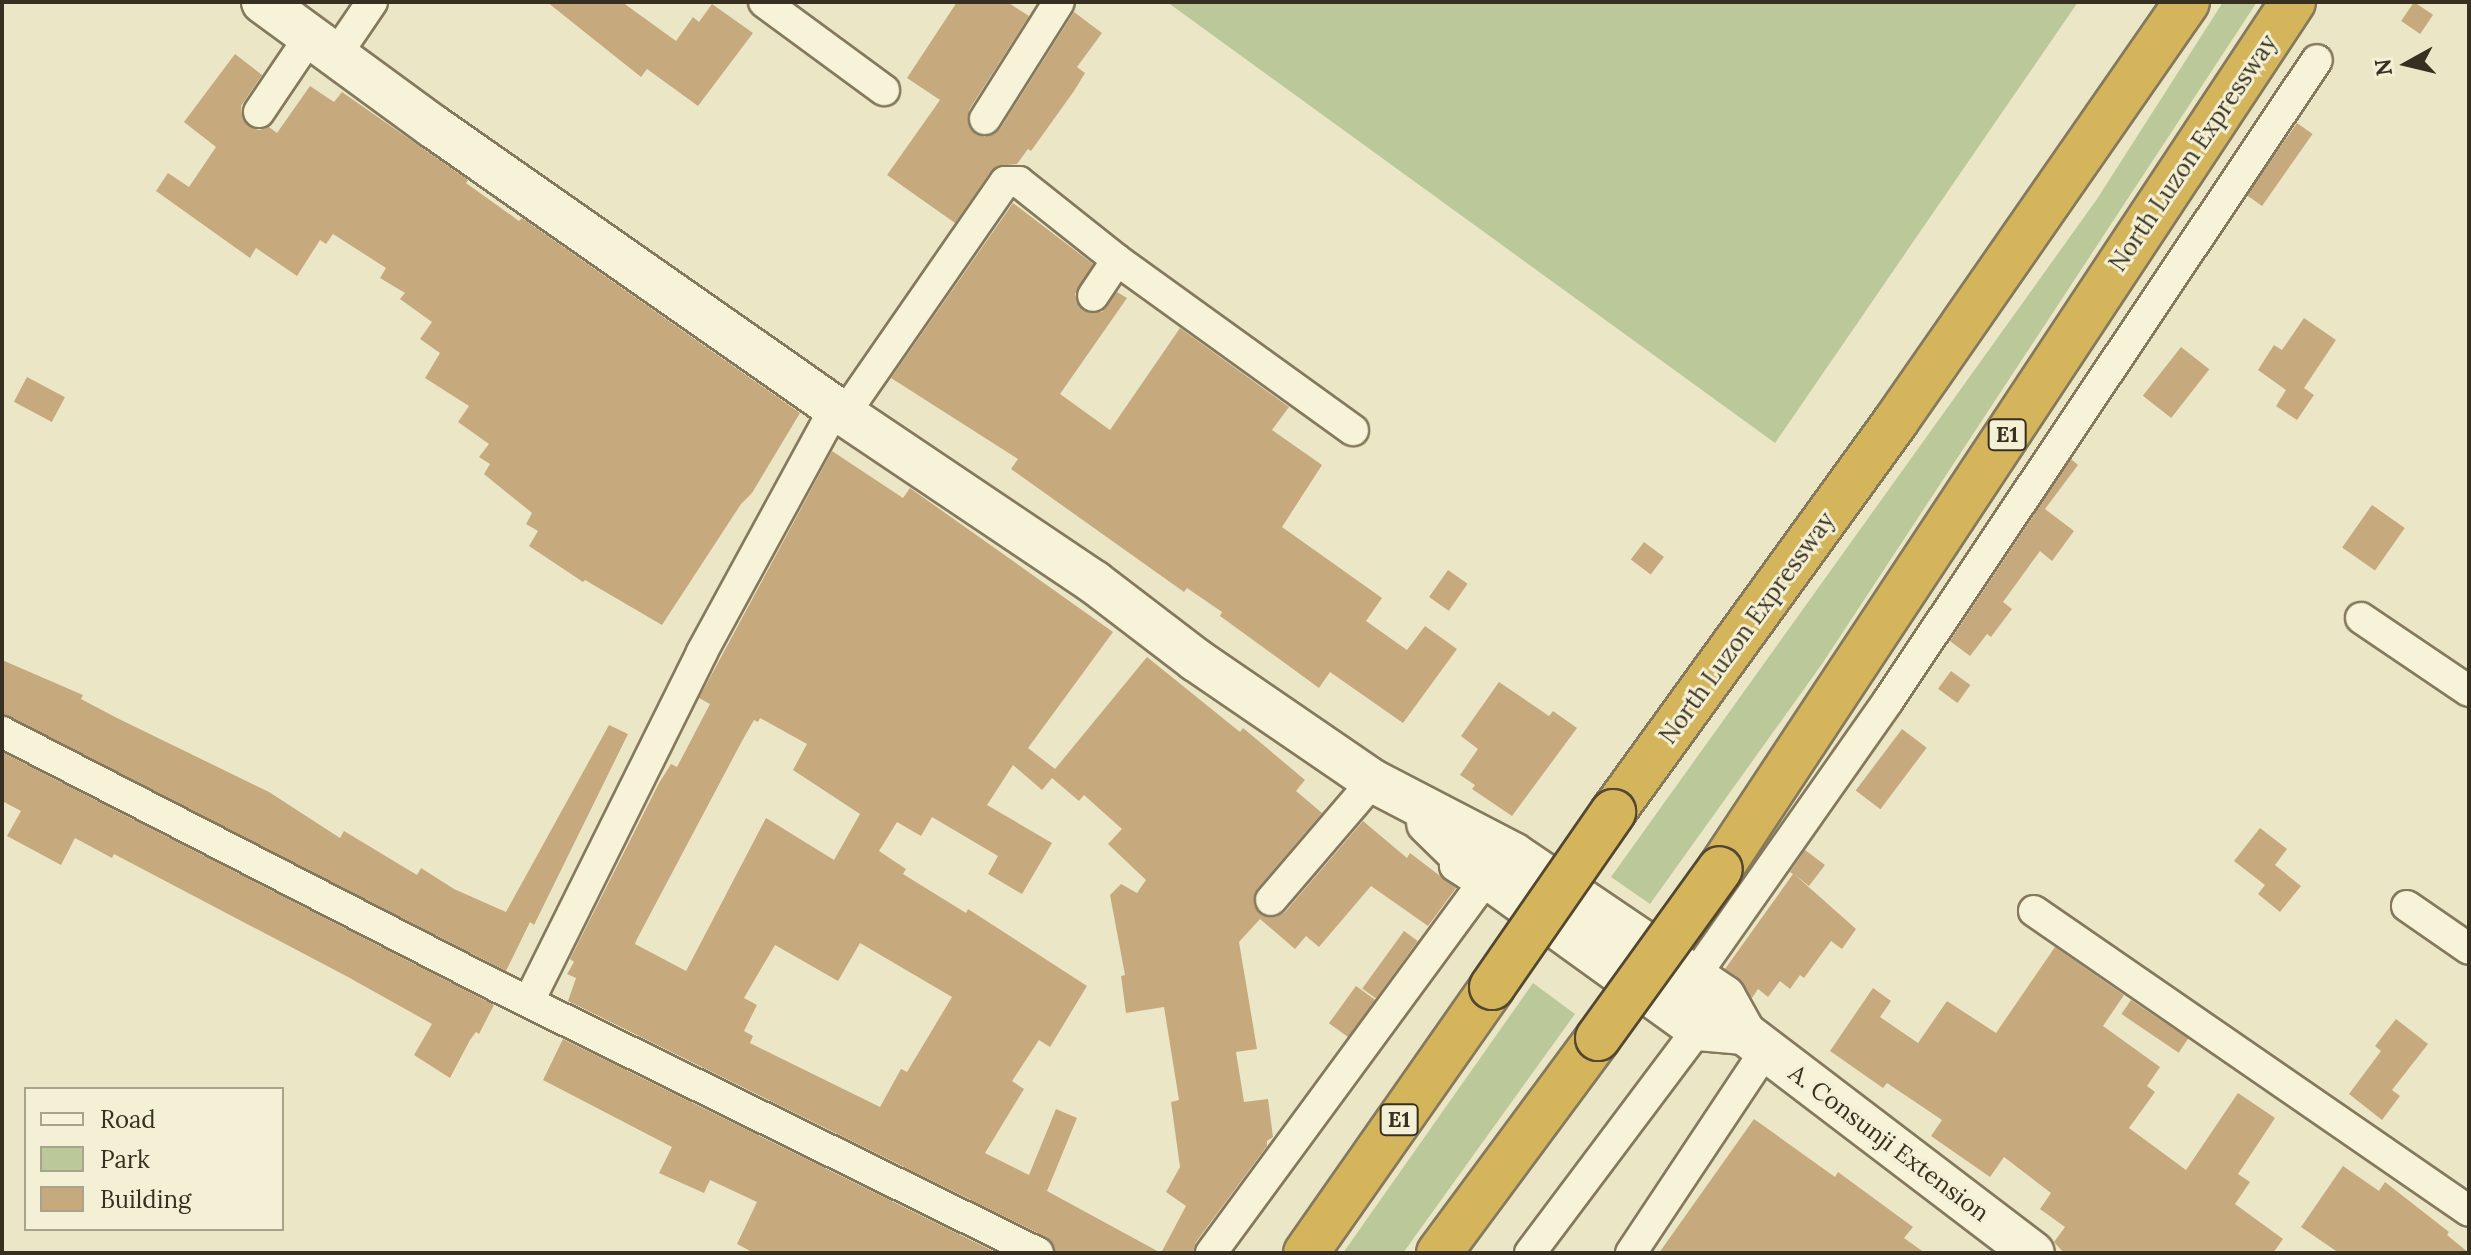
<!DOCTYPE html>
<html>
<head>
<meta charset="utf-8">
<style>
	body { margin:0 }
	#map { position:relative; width:2471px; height:1255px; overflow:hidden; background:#ebe7c6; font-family:Lora,serif }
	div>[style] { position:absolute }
	.green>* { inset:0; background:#bbc99a }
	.building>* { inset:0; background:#c7a97e; transform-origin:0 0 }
	.roads { filter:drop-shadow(2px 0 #85795d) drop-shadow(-2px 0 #85795d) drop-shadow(0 2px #85795d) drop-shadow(0 -2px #85795d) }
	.street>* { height:30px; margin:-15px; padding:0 15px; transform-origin:15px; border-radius:15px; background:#f7f3d8 }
	.secondary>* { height:42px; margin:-21px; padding:0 21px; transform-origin:21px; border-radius:21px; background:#f7f3d8 }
	.highway>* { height:44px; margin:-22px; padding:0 22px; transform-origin:22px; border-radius:22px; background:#d5b55c }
	.bridges { filter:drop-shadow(2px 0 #544730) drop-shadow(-2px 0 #544730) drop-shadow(0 2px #544730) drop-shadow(0 -2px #544730) }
	.highway-bridge>* { height:44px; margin:-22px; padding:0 22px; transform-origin:22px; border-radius:22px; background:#d5b55c }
	span { translate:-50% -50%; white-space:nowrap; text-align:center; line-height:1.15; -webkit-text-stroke:6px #f3f0d5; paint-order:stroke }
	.shield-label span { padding:2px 6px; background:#f3f0d5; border:2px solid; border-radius:6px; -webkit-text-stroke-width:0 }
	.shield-label { font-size:22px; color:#372f1f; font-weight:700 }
	.street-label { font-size:24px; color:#372f1f }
	.frame { position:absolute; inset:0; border:4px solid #372f1f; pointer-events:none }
	.legend { position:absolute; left:24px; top:1087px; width:260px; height:144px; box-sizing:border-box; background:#f3f0d5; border:2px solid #a8a38c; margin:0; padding:10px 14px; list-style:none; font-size:24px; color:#372f1f }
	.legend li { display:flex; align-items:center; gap:16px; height:40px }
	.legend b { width:40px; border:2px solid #a8a38c }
	.north { position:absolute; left:2367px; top:24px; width:80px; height:80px; -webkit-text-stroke:6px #f3f0d5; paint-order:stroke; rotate:262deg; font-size:22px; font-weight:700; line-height:32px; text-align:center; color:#372f1f }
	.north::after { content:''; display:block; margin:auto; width:28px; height:36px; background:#372f1f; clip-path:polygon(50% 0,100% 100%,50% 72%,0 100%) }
</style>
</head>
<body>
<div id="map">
	<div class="green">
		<div style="clip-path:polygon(1167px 2px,2078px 2px,1775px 443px)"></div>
		<div style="clip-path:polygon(2223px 2px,2257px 2px,1822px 664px,1650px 904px,1611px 877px,2097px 199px)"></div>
		<div style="clip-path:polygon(1533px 983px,1575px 1014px,1403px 1253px,1343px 1253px)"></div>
	</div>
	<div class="building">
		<div style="clip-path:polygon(547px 2px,622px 2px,676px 41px,693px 17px,699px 22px,712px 4px,753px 33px,698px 106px,647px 69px,641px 77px)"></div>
		<div style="clip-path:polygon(957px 2px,1007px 2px,1029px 16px,969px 110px,970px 128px,984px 137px,1000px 129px,1074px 12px,1102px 33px,1077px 67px,1085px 73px,1074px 91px,1031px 151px,1028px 149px,1017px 164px,997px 166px,991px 171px,955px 223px,887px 175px,940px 100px,907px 78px)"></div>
		<div style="left:2414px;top:2px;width:23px;height:23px;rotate:34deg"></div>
		<div style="clip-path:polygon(235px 54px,262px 75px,241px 106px,243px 119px,250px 127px,259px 130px,269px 127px,277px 133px,310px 86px,334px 102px,342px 92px,468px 180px,466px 183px,519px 221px,522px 218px,800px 413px,752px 493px,741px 504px,662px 625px,585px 580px,583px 582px,529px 546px,538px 531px,526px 524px,532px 513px,484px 474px,490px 464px,479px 457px,489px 444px,458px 422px,469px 406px,425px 378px,440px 353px,420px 339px,432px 322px,400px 299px,405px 293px,380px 278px,386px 268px,333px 234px,326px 244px,320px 240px,297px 276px,256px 248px,250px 258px,156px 191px,168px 173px,189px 187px,216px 147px,184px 122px)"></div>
		<div style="left:2297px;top:123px;width:19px;height:88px;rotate:35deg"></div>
		<div style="clip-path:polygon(1013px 203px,1093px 264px,1075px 294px,1082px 310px,1102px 312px,1117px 292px,1127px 298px,1060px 394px,1110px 430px,1180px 328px,1289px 407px,1272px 430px,1322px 465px,1282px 527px,1382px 598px,1366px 621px,1407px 650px,1425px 626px,1457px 649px,1403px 723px,1330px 672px,1319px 688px,1220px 616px,1222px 612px,1187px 588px,1184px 592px,1011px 469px,1018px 459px,891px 378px)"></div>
		<div style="clip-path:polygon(2304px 318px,2336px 340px,2304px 388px,2314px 395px,2297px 420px,2276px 406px,2286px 390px,2258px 370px,2274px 345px,2282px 350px)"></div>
		<div style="left:2181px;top:347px;width:36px;height:62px;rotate:38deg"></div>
		<div style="left:27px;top:377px;width:43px;height:28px;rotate:28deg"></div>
		<div style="clip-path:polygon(evenodd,832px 451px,903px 498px,910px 488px,1113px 632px,1028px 748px,1055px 769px,1147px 657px,1240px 732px,1243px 728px,1305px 780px,1296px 791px,1322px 813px,1257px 889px,1254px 905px,1260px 914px,1276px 917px,1285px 912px,1363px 821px,1407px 858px,1410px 853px,1456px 888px,1428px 926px,1371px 886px,1319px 947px,1306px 936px,1295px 949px,1260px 919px,1239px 942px,1257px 1049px,1236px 1052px,1244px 1102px,1268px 1099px,1273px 1137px,1267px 1141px,1267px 1146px,1196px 1242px,1193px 1253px,1161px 1253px,1186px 1206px,1166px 1192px,1180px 1167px,1171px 1102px,1179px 1100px,1164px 1007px,1126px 1013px,1121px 976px,1125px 975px,1110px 895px,1121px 884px,1137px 893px,1146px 880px,1108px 844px,1122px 829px,1084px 795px,1079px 801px,1052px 778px,1042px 790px,1013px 765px,987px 805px,1052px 843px,1022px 894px,988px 874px,998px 856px,932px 817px,921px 836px,897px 822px,879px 851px,906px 869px,903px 874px,966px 913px,968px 909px,1087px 986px,1050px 1047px,1039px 1040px,1012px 1081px,1024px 1089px,985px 1153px,1029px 1175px,1056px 1109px,1077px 1118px,1047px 1191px,1161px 1253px,1056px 1253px,1046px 1237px,568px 1001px,576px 978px,567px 974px,574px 962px,570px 959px,659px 783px,671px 764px,677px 767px,710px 704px,699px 698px,832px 451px,760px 718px,807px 744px,793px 770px,860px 814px,834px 860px,766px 818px,686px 971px,635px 944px,637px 939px,742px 741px,754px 720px,758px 722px,760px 718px,832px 451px,860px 943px,952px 997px,907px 1072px,901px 1069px,880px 1107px,750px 1043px,753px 1036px,744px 1031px,757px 1005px,744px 998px,775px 945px,838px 981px,860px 943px)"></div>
		<div style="clip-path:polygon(2071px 459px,2078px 465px,2045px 509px,2074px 531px,2052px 561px,2040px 551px,2003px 602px,2012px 609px,1991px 637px,1987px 634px,1970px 656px,1950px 641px)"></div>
		<div style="left:2372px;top:505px;width:40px;height:52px;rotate:35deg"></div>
		<div style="left:1644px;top:542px;width:25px;height:22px;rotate:37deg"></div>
		<div style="left:1448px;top:570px;width:24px;height:33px;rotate:35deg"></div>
		<div style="clip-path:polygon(2px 660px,83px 695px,81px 699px,117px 718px,269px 792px,340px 838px,344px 831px,417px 875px,421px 868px,454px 889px,506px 912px,609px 725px,628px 734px,534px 925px,530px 922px,506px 971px,2px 714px)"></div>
		<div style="left:1951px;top:671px;width:24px;height:22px;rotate:36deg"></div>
		<div style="clip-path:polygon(1499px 682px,1549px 716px,1553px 711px,1577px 728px,1512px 816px,1472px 789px,1475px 785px,1460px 775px,1478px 749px,1461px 736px)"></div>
		<div style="left:1902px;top:729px;width:31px;height:77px;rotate:37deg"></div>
		<div style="clip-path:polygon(2px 752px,494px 1005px,479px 1034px,476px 1032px,470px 1040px,450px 1078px,414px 1055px,432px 1024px,348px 977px,114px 854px,112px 858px,75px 838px,61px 865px,7px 836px,21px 811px,2px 801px)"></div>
		<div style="clip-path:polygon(2260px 828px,2287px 849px,2275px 865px,2301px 886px,2280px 912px,2258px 894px,2265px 885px,2234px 861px)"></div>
		<div style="clip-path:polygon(1805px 850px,1825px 865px,1809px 886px,1794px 874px,1856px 929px,1842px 949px,1831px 941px,1804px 978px,1800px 975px,1790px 989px,1780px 981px,1768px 997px,1758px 989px,1752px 998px,1738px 978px,1725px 969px,1793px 874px,1790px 872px)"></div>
		<div style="left:1404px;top:931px;width:17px;height:71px;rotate:36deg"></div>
		<div style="clip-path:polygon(2055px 947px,2124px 995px,2103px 1026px,2160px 1067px,2147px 1086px,2155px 1092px,2129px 1128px,2186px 1170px,2238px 1093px,2275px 1118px,2238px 1174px,2250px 1182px,2235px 1204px,2283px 1239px,2273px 1253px,2064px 1253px,2054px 1242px,2065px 1227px,2040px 1209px,2051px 1193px,2004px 1157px,1990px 1177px,1931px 1136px,1942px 1120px,1887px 1083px,1883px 1088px,1830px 1051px,1873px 988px,1891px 1001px,1880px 1017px,1918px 1043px,1947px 1001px,1996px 1033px)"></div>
		<div style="left:1356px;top:986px;width:24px;height:46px;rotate:36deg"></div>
		<div style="left:2131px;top:1000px;width:69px;height:17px;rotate:34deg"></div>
		<div style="clip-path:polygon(2396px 1019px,2428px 1044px,2392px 1090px,2400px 1096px,2382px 1120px,2349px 1094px,2381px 1051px,2375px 1046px)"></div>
		<div style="clip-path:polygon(563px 1039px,997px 1253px,754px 1253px,737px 1244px,757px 1202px,710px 1180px,704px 1193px,659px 1173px,672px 1147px,543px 1080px)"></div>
		<div style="clip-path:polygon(1754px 1119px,1835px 1177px,1838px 1172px,1913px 1227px,1904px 1238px,1925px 1253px,1659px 1253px)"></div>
		<div style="clip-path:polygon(2343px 1166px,2379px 1191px,2385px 1182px,2449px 1232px,2447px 1235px,2469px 1253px,2339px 1253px,2301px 1227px)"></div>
	</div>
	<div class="roads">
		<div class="street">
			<div style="left:764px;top:2px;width:149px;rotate:36.3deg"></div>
			<div style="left:336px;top:55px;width:64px;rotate:-55.8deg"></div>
			<div style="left:259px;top:112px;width:93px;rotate:-56deg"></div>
			<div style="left:985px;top:119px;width:138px;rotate:-57.7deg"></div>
			<div style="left:1117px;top:260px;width:291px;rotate:35.8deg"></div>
			<div style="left:845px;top:413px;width:281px;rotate:-55.3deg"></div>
			<div style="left:1005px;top:182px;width:14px"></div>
			<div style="left:1019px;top:182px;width:125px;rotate:38.5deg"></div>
			<div style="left:1117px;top:260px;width:43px;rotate:123.7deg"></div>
			<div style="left:2361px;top:618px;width:130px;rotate:34.1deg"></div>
			<div style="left:2px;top:732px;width:558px;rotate:27.21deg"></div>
			<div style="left:498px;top:987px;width:602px;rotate:26.22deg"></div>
			<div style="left:1271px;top:900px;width:157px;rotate:-49.4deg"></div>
			<div style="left:2407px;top:906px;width:75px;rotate:34.7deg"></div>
			<div style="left:2034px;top:911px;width:528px;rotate:34.59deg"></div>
			<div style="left:1694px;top:977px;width:337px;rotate:-54.9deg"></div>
			<div style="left:1888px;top:701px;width:771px;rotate:-56.21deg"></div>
			<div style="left:529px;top:1001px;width:390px;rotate:-63.6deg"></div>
			<div style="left:702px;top:652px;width:278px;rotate:-61.4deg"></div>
			<div style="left:1211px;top:1253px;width:451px;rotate:-53.7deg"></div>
			<div style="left:1478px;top:889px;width:10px;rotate:-107deg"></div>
			<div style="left:1475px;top:879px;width:24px;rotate:-147deg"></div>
			<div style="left:1530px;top:1253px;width:280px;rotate:-53.1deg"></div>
			<div style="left:1631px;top:1253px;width:244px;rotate:-56.4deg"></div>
		</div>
		<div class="secondary">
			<div style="left:263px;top:2px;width:212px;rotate:36.2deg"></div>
			<div style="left:434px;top:127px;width:490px;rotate:35deg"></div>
			<div style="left:835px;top:408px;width:312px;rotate:33.9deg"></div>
			<div style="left:1094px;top:582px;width:128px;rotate:37.4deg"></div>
			<div style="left:1196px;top:660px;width:214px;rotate:34.4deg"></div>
			<div style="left:1373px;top:781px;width:158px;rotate:27.5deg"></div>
			<div style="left:1513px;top:854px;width:255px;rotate:34.1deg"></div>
			<div style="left:1724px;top:997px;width:41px;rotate:60.9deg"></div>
			<div style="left:1744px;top:1033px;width:363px;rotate:37.3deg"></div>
			<div style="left:1428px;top:823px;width:62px;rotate:44.3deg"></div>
			<div style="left:1472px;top:866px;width:279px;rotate:35.8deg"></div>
			<div style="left:1698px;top:1029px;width:46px;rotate:5deg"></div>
		</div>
		<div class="highway">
			<div style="left:1613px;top:812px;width:483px;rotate:-54.1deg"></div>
			<div style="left:1896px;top:421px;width:510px;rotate:-55.22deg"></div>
			<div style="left:1720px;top:869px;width:1039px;rotate:-56.54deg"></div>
			<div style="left:1306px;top:1253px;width:325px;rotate:-55deg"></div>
			<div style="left:1439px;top:1253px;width:267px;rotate:-53.5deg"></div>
		</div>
	</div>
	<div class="bridges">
		<div class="highway-bridge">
			<div style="left:1492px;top:987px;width:213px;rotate:-55.3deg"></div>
			<div style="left:1598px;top:1038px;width:208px;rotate:-54.2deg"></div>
		</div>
	</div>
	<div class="shield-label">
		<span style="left:2007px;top:435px">E1</span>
		<span style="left:1399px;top:1120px">E1</span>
	</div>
	<div class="street-label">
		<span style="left:2193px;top:153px;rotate:-56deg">North Luzon Expressway</span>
		<span style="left:1747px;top:628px;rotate:-54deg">North Luzon Expressway</span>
		<span style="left:1889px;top:1143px;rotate:37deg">A. Consunji Extension</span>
	</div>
	<div class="frame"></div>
	<ul class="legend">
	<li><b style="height:10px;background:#f7f3d8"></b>Road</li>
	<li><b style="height:22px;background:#bbc99a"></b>Park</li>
	<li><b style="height:22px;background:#c7a97e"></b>Building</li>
	</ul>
	<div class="north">N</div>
</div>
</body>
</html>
